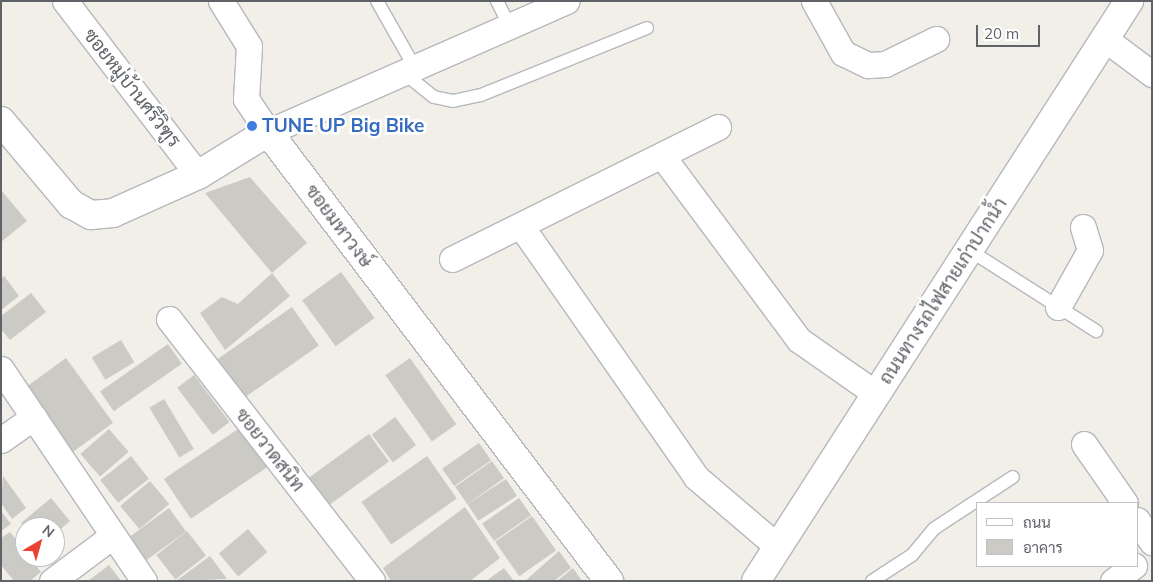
<!DOCTYPE html>
<html>
<head>
<meta charset="utf-8">
<style>
	body { margin:0 }
	#map { position:relative; width:1153px; height:582px; overflow:hidden; background:#f1efe8; font-family:Mulish,Sarabun,sans-serif }
	div>[style] { position:absolute }
	.building>* { inset:0; background:#cccac5; transform-origin:0 0 }
	.roads { filter:drop-shadow(1px 0 #b5b8bc) drop-shadow(-1px 0 #b5b8bc) drop-shadow(0 1px #b5b8bc) drop-shadow(0 -1px #b5b8bc) }
	.lane>* { height:12px; margin:-6px; padding:0 6px; transform-origin:6px; border-radius:6px; background:#fff }
	.street>* { height:25px; margin:-12.5px; padding:0 12.5px; transform-origin:12.5px; border-radius:12.5px; background:#fff }
	.secondary>* { height:28px; margin:-14px; padding:0 14px; transform-origin:14px; border-radius:14px; background:#fff }
	.dots>* { width:14px; height:14px; translate:-50% -50%; box-sizing:border-box; border:2px solid #fff; border-radius:50% }
	span { translate:-50% -50%; white-space:nowrap; text-align:center; line-height:1.15; -webkit-text-stroke:5px #fff; paint-order:stroke }
	.street-label { font-size:19px; color:#5f6368 }
	.shop-label { font-size:19px; color:#366cbe; font-weight:700 }
	.left { translate:0 -50%; text-align:left }
	.frame { position:absolute; inset:0; border:2px solid #5f6368; pointer-events:none }
	.legend { position:absolute; left:976px; top:502px; width:162px; height:65px; box-sizing:border-box; background:#fff; border:1px solid #bfc1c3; margin:0; padding:6px 9px; list-style:none; font-size:15px; color:#5f6368 }
	.legend li { display:flex; align-items:center; gap:10px; height:25px }
	.legend b { width:25px; border:1px solid #bfc1c3 }
	.north { position:absolute; left:15px; top:517px; width:50px; height:50px; box-sizing:border-box; background:#fff; border:1px solid #bfc1c3; border-radius:50%; rotate:38deg; font-size:14px; font-weight:700; line-height:20px; text-align:center; color:#5f6368 }
	.north::after { content:''; display:block; margin:auto; width:18px; height:22px; background:#ea4335; clip-path:polygon(50% 0,100% 100%,50% 72%,0 100%) }
	.scale { position:absolute; left:976px; top:25px; width:64px; height:22px; box-sizing:border-box; border:2px solid #5f6368; border-top:0; padding-left:6px; font-size:15px; line-height:18px; white-space:nowrap; color:#5f6368; -webkit-text-stroke:4px #fff; paint-order:stroke }
</style>
</head>
<body>
<div id="map">
	<div class="building">
		<div style="clip-path:polygon(250px 177px,307px 243px,272px 273px,290px 296px,225px 350px,200px 313px,222px 297px,238px 304px,272px 273px,205px 193px)"></div>
		<div style="clip-path:polygon(1px 190px,27px 221px,1px 242px)"></div>
		<div style="left:341px;top:272px;width:57px;height:48px;rotate:54deg"></div>
		<div style="clip-path:polygon(4px 276px,19px 296px,1px 310px,1px 279px)"></div>
		<div style="clip-path:polygon(31px 293px,46px 312px,10px 340px,1px 329px,1px 316px)"></div>
		<div style="left:292px;top:307px;width:47px;height:92px;rotate:55deg"></div>
		<div style="left:121px;top:340px;width:26px;height:34px;rotate:59deg"></div>
		<div style="left:168px;top:344px;width:24px;height:83px;rotate:55deg"></div>
		<div style="left:66px;top:358px;width:80px;height:51px;rotate:54deg"></div>
		<div style="left:410px;top:358px;width:81px;height:30px;rotate:55deg"></div>
		<div style="left:194px;top:375px;width:59px;height:21px;rotate:53deg"></div>
		<div style="left:164px;top:399px;width:58px;height:17px;rotate:59deg"></div>
		<div style="left:395px;top:417px;width:35px;height:29px;rotate:53deg"></div>
		<div style="left:241px;top:427px;width:48px;height:93px;rotate:56deg"></div>
		<div style="left:109px;top:429px;width:30px;height:38px;rotate:49deg"></div>
		<div style="left:369px;top:434px;width:34px;height:79px;rotate:54deg"></div>
		<div style="left:479px;top:443px;width:21px;height:45px;rotate:55deg"></div>
		<div style="left:131px;top:456px;width:29px;height:39px;rotate:52deg"></div>
		<div style="left:427px;top:456px;width:52px;height:80px;rotate:55deg"></div>
		<div style="left:492px;top:461px;width:21px;height:45px;rotate:55deg"></div>
		<div style="clip-path:polygon(3px 476px,26px 508px,12px 519px,1px 503px)"></div>
		<div style="left:506px;top:479px;width:20px;height:46px;rotate:57deg"></div>
		<div style="left:150px;top:481px;width:30px;height:39px;rotate:50deg"></div>
		<div style="clip-path:polygon(51px 498px,70px 521px,55px 534px,55px 527px,25px 527px,21px 523px)"></div>
		<div style="left:519px;top:498px;width:21px;height:45px;rotate:55deg"></div>
		<div style="clip-path:polygon(465px 507px,500px 558px,470px 581px,391px 581px,383px 568px)"></div>
		<div style="left:169px;top:508px;width:29px;height:53px;rotate:54deg"></div>
		<div style="clip-path:polygon(1px 511px,11px 524px,1px 531px)"></div>
		<div style="left:532px;top:516px;width:42px;height:45px;rotate:55deg"></div>
		<div style="left:248px;top:529px;width:30px;height:38px;rotate:50deg"></div>
		<div style="left:187px;top:531px;width:31px;height:39px;rotate:52deg"></div>
		<div style="clip-path:polygon(10px 532px,41px 572px,30px 581px,14px 581px,1px 565px,1px 538px)"></div>
		<div style="clip-path:polygon(559px 551px,571px 568px,554px 581px,525px 581px)"></div>
		<div style="clip-path:polygon(210px 556px,227px 579px,176px 581px)"></div>
		<div style="clip-path:polygon(109px 565px,121px 581px,88px 581px)"></div>
		<div style="clip-path:polygon(504px 568px,514px 581px,486px 581px)"></div>
		<div style="clip-path:polygon(573px 568px,582px 581px,557px 581px)"></div>
	</div>
	<div class="roads">
		<div class="lane">
			<div style="left:377px;top:1px;width:77px;rotate:60.4deg"></div>
			<div style="left:497px;top:1px;width:28px;rotate:63deg"></div>
			<div style="left:404px;top:73px;width:38px;rotate:39deg"></div>
			<div style="left:434px;top:97px;width:19px;rotate:12deg"></div>
			<div style="left:453px;top:101px;width:29px;rotate:-12deg"></div>
			<div style="left:481px;top:95px;width:179px;rotate:-22deg"></div>
			<div style="left:969px;top:250px;width:151px;rotate:32.5deg"></div>
			<div style="left:872px;top:581px;width:48px;rotate:-33deg"></div>
			<div style="left:912px;top:555px;width:35px;rotate:-50deg"></div>
			<div style="left:935px;top:528px;width:93px;rotate:-33.2deg"></div>
		</div>
		<div class="street">
			<div style="left:65px;top:1px;width:219px;rotate:52.6deg"></div>
			<div style="left:221px;top:1px;width:53px;rotate:58.1deg"></div>
			<div style="left:249px;top:46px;width:53px;rotate:93.2deg"></div>
			<div style="left:246px;top:99px;width:40px;rotate:56deg"></div>
			<div style="left:268px;top:132px;width:326px;rotate:-23.7deg"></div>
			<div style="left:814px;top:1px;width:60px;rotate:60.9deg"></div>
			<div style="left:843px;top:53px;width:28px;rotate:26deg"></div>
			<div style="left:868px;top:65px;width:17px;rotate:-3deg"></div>
			<div style="left:885px;top:64px;width:57px;rotate:-26.1deg"></div>
			<div style="left:1105px;top:39px;width:59px;rotate:36.7deg"></div>
			<div style="left:663px;top:157px;width:228px;rotate:53.4deg"></div>
			<div style="left:799px;top:340px;width:94px;rotate:35deg"></div>
			<div style="left:521px;top:226px;width:306px;rotate:55.1deg"></div>
			<div style="left:696px;top:477px;width:108px;rotate:40.5deg"></div>
			<div style="left:452px;top:259px;width:297px;rotate:-26.4deg"></div>
			<div style="left:1058px;top:307px;width:65px;rotate:-60.7deg"></div>
			<div style="left:1090px;top:250px;width:24px;rotate:-107deg"></div>
			<div style="left:169px;top:319px;width:331px;rotate:52.2deg"></div>
			<div style="left:1px;top:369px;width:256px;rotate:56deg"></div>
			<div style="left:1px;top:440px;width:40px;rotate:-34.9deg"></div>
			<div style="left:1084px;top:444px;width:72px;rotate:55.2deg"></div>
			<div style="left:1137px;top:520px;width:27px;rotate:56deg"></div>
			<div style="left:52px;top:581px;width:74px;rotate:-36.7deg"></div>
			<div style="left:1113px;top:581px;width:26px;rotate:-36deg"></div>
		</div>
		<div class="secondary">
			<div style="left:1px;top:121px;width:109px;rotate:49.9deg"></div>
			<div style="left:71px;top:204px;width:23px;rotate:29deg"></div>
			<div style="left:91px;top:215px;width:22px;rotate:-5deg"></div>
			<div style="left:113px;top:213px;width:93px;rotate:-24.1deg"></div>
			<div style="left:198px;top:175px;width:82px;rotate:-31.6deg"></div>
			<div style="left:268px;top:132px;width:564px;rotate:52.78deg"></div>
			<div style="left:756px;top:581px;width:690px;rotate:-57.25deg"></div>
		</div>
	</div>
	<div class="dots">
		<div style="left:252px;top:126px;background:#3f7fe0"></div>
	</div>
	<div class="street-label">
		<span style="left:132px;top:88px;rotate:52deg">ซอยหมู่บ้านศรีวิฑูร</span>
		<span style="left:339px;top:226px;rotate:53deg">ซอยมหาวงษ์</span>
		<span style="left:943px;top:291px;rotate:-57deg">ถนนทางรถไฟสายเก่าปากน้ำ</span>
		<span style="left:270px;top:450px;rotate:52deg">ซอยวาดสนิท</span>
	</div>
	<div class="shop-label">
		<span class="left" style="left:262px;top:126px">TUNE UP Big Bike</span>
	</div>
	<div class="frame"></div>
	<ul class="legend">
	<li><b style="height:6px;background:#fff"></b>ถนน</li>
	<li><b style="height:14px;background:#cccac5"></b>อาคาร</li>
	</ul>
	<div class="north">N</div>
	<div class="scale">20 m</div>
</div>
</body>
</html>
